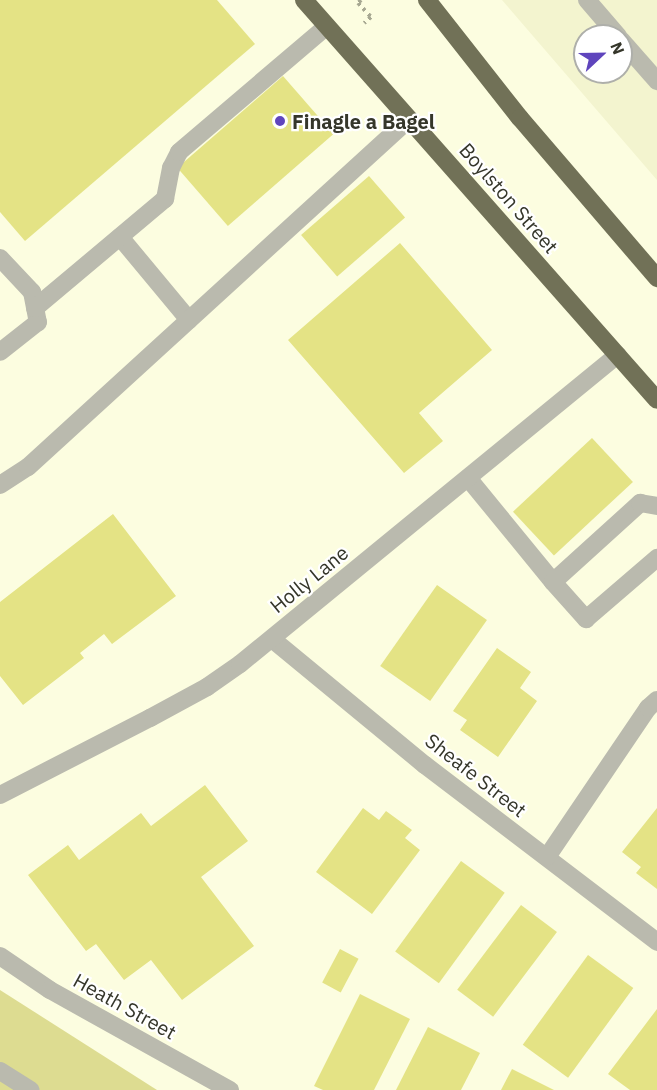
<!DOCTYPE html>
<html>
<head>
<meta charset="utf-8">
<style>
	body { margin:0 }
	#map { position:relative; width:657px; height:1090px; overflow:hidden; background:#fcfde0; font-family:"IBM Plex Sans",sans-serif }
	div>[style] { position:absolute }
	.built>* { inset:0; background:#f3f4cf }
	.green>* { inset:0; background:#dddc91 }
	.building>* { inset:0; background:#e4e385; transform-origin:0 0 }
	.path>* { height:4px; margin-top:-2px; transform-origin:0; background:repeating-linear-gradient(90deg,#a7a892 0 3px,transparent 0 7.5px) }
	.minor>* { height:18px; margin:-9px; padding:0 9px; transform-origin:9px; border-radius:9px; background:#babaae }
	.highway>* { height:18px; margin:-9px; padding:0 9px; transform-origin:9px; border-radius:9px; background:#717157 }
	.dots>* { width:16px; height:16px; translate:-50% -50%; box-sizing:border-box; border:3px solid #fff; border-radius:50% }
	span { translate:-50% -50%; white-space:nowrap; text-align:center; line-height:1.15; -webkit-text-stroke:4.5px #fff; paint-order:stroke }
	.poi-label { font-size:20px; color:#35362a; font-weight:700 }
	.left { translate:0 -50%; text-align:left }
	.street-label { font-size:20px; color:#35362a }
	.north { position:absolute; left:573px; top:24px; width:60px; height:60px; box-sizing:border-box; background:#fff; border:2px solid #aeafaa; border-radius:50%; rotate:68deg; font-size:16px; font-weight:700; line-height:24px; text-align:center; color:#35362a }
	.north::after { content:''; display:block; margin:auto; width:21px; height:27px; background:#5f45bd; clip-path:polygon(50% 0,100% 100%,50% 72%,0 100%) }
</style>
</head>
<body>
<div id="map">
	<div class="built">
		<div style="clip-path:polygon(evenodd,502px 0,657px 0,657px 180px,502px 0,585px 36px,621px 36px,621px 72px,585px 72px,585px 36px)"></div>
	</div>
	<div class="green">
		<div style="clip-path:polygon(0 990px,157px 1090px,0 1090px)"></div>
	</div>
	<div class="building">
		<div style="clip-path:polygon(0 0,217px 0,255px 44px,25px 241px,0 212px)"></div>
		<div style="left:283px;top:76px;width:77px;height:140px;rotate:49deg"></div>
		<div style="left:369px;top:176px;width:55px;height:90px;rotate:49deg"></div>
		<div style="clip-path:polygon(400px 243px,492px 350px,419px 413px,443px 441px,404px 473px,288px 340px)"></div>
		<div style="left:592px;top:438px;width:60px;height:108px;rotate:47deg"></div>
		<div style="clip-path:polygon(113px 514px,176px 596px,112px 644px,104px 634px,80px 653px,84px 658px,23px 705px,0 676px,0 602px)"></div>
		<div style="left:437px;top:585px;width:61px;height:99px;rotate:35deg"></div>
		<div style="clip-path:polygon(497px 648px,531px 672px,520px 688px,537px 701px,498px 757px,460px 730px,467px 720px,453px 711px)"></div>
		<div style="clip-path:polygon(205px 785px,248px 841px,201px 877px,254px 946px,182px 1000px,151px 960px,124px 980px,96px 944px,86px 951px,28px 875px,68px 845px,79px 860px,141px 813px,151px 826px)"></div>
		<div style="clip-path:polygon(363px 808px,379px 820px,386px 811px,412px 830px,405px 838px,420px 850px,372px 914px,316px 872px)"></div>
		<div style="clip-path:polygon(657px 808px,657px 889px,636px 873px,641px 867px,622px 852px)"></div>
		<div style="left:461px;top:861px;width:54px;height:112px;rotate:36deg"></div>
		<div style="left:521px;top:905px;width:45px;height:106px;rotate:37deg"></div>
		<div style="left:340px;top:949px;width:21px;height:38px;rotate:28deg"></div>
		<div style="left:588px;top:955px;width:56px;height:111px;rotate:36deg"></div>
		<div style="clip-path:polygon(360px 994px,410px 1019px,374px 1090px,323px 1090px,314px 1086px)"></div>
		<div style="clip-path:polygon(657px 1009px,657px 1090px,630px 1090px,608px 1074px)"></div>
		<div style="clip-path:polygon(428px 1027px,480px 1053px,461px 1090px,396px 1090px)"></div>
		<div style="clip-path:polygon(512px 1069px,554px 1090px,501px 1090px)"></div>
	</div>
	<div class="path">
		<div style="left:361px;top:0;width:4px;rotate:135deg"></div>
		<div style="left:358px;top:3px;width:19px;rotate:47deg"></div>
		<div style="left:371px;top:17px;width:9px;rotate:139deg"></div>
	</div>
	<div class="minor">
		<div style="left:587px;top:0;width:48px;rotate:49.3deg"></div>
		<div style="left:621px;top:40px;width:55px;rotate:48.7deg"></div>
		<div style="left:120px;top:237px;width:108px;rotate:50.3deg"></div>
		<div style="left:0;top:258px;width:47px;rotate:46.7deg"></div>
		<div style="left:32px;top:292px;width:31px;rotate:79deg"></div>
		<div style="left:38px;top:322px;width:48px;rotate:141.7deg"></div>
		<div style="left:35px;top:308px;width:170px;rotate:-40deg"></div>
		<div style="left:165px;top:199px;width:32px;rotate:-79deg"></div>
		<div style="left:171px;top:168px;width:18px;rotate:-63deg"></div>
		<div style="left:179px;top:152px;width:194px;rotate:-40.4deg"></div>
		<div style="left:468px;top:478px;width:134px;rotate:50.7deg"></div>
		<div style="left:553px;top:582px;width:50px;rotate:48.3deg"></div>
		<div style="left:586px;top:619px;width:94px;rotate:-40.7deg"></div>
		<div style="left:0;top:485px;width:33px;rotate:-33deg"></div>
		<div style="left:28px;top:467px;width:516px;rotate:-42.41deg"></div>
		<div style="left:553px;top:582px;width:118px;rotate:-42.2deg"></div>
		<div style="left:640px;top:503px;width:17px;rotate:10deg"></div>
		<div style="left:272px;top:639px;width:198px;rotate:39.5deg"></div>
		<div style="left:425px;top:765px;width:292px;rotate:37.3deg"></div>
		<div style="left:0;top:795px;width:169px;rotate:-27.2deg"></div>
		<div style="left:150px;top:718px;width:65px;rotate:-28.5deg"></div>
		<div style="left:207px;top:687px;width:40px;rotate:-34.9deg"></div>
		<div style="left:240px;top:664px;width:488px;rotate:-39.3deg"></div>
		<div style="left:547px;top:857px;width:180px;rotate:-55.9deg"></div>
		<div style="left:648px;top:708px;width:12px;rotate:-42deg"></div>
		<div style="left:0;top:956px;width:60px;rotate:34.2deg"></div>
		<div style="left:50px;top:990px;width:206px;rotate:29.1deg"></div>
		<div style="left:0;top:1071px;width:36px;rotate:32deg"></div>
	</div>
	<div class="highway">
		<div style="left:304px;top:0;width:533px;rotate:48.57deg"></div>
		<div style="left:427px;top:0;width:150px;rotate:51.8deg"></div>
		<div style="left:520px;top:118px;width:211px;rotate:49.4deg"></div>
	</div>
	<div class="dots">
		<div style="left:280px;top:121px;background:#5f45bd"></div>
	</div>
	<div class="poi-label">
		<span class="left" style="left:292px;top:121px">Finagle a Bagel</span>
	</div>
	<div class="street-label">
		<span style="left:509px;top:198px;rotate:49deg">Boylston Street</span>
		<span style="left:309px;top:579px;rotate:-39deg">Holly Lane</span>
		<span style="left:476px;top:775px;rotate:38deg">Sheafe Street</span>
		<span style="left:125px;top:1006px;rotate:29deg">Heath Street</span>
	</div>
	<div class="north">N</div>
</div>
</body>
</html>
